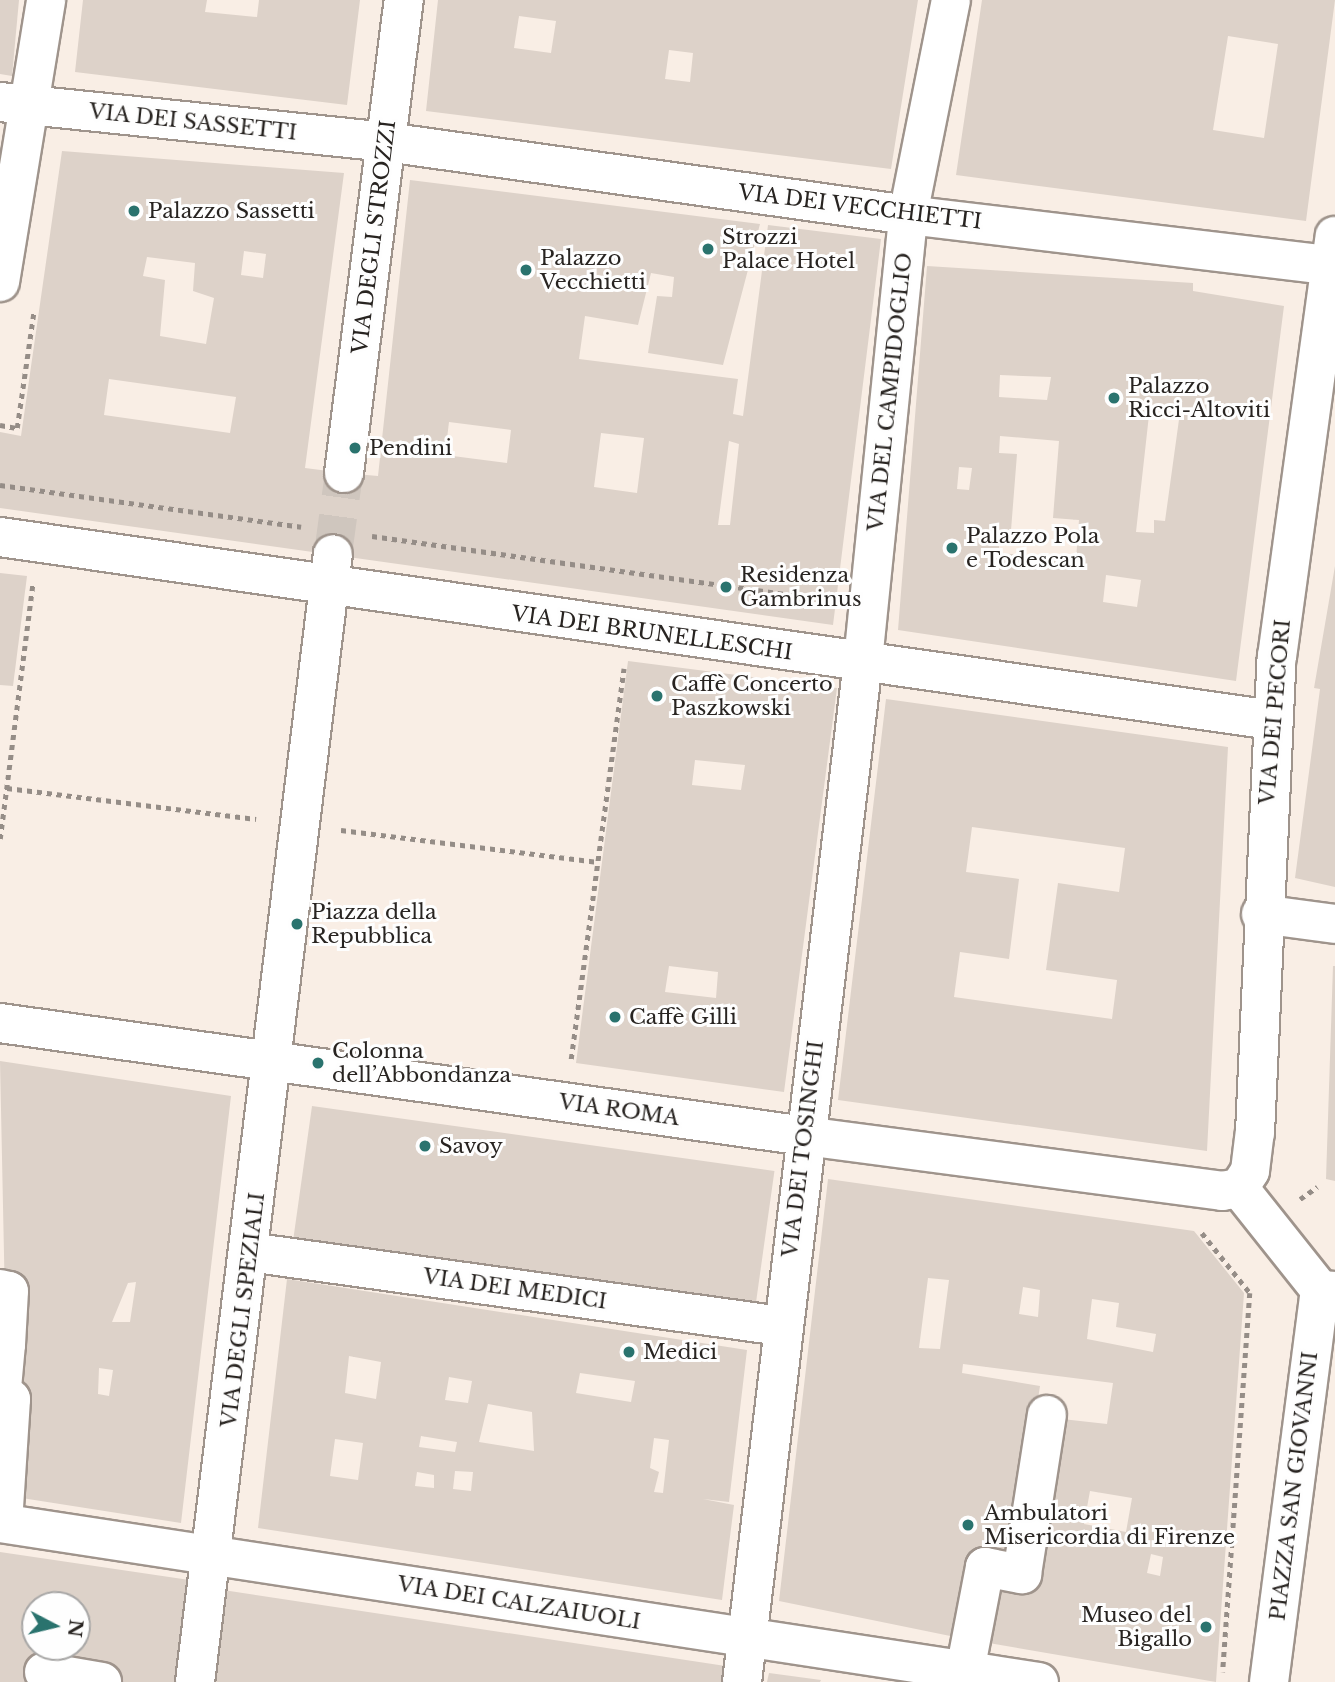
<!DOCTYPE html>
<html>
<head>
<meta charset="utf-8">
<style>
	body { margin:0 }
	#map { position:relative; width:1335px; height:1682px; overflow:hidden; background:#f9eee5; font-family:"Libre Baskerville",serif }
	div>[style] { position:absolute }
	.building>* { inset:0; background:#ddd2c9; transform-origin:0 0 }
	.minor-tunnel>* { height:38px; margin-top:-19px; transform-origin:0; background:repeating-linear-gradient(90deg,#cfc6be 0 38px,transparent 0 57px) }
	.path>* { height:4.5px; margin-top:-2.25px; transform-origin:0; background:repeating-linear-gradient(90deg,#958d87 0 5px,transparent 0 10px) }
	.roads { filter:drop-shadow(2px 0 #9f948c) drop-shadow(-2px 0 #9f948c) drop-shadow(0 2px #9f948c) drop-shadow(0 -2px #9f948c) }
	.minor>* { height:38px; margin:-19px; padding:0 19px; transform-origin:19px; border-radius:19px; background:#fff }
	.dots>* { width:19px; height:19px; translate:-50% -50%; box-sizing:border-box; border:4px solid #fefefe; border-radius:50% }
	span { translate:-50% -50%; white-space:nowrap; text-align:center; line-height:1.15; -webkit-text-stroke:6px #fefefe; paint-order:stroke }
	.street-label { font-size:21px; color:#282421 }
	.poi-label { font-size:21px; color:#282421 }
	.left { translate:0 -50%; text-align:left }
	.right { translate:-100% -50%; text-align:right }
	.north { position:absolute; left:21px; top:1591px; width:70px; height:70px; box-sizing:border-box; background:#fefefe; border:2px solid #a8a7a6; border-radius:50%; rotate:97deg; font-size:19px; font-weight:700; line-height:28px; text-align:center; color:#282421 }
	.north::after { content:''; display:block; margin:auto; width:24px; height:32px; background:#2a736e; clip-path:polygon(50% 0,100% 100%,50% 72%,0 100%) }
</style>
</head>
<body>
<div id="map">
	<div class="building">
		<div style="clip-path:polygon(0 0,19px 0,12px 76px,0 74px)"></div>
		<div style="clip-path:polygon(83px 0,207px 0,205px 12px,257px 17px,259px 0,360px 0,347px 105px,75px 72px)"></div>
		<div style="clip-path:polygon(evenodd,438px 0,918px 0,891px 169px,426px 111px,438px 0,519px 16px,556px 21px,551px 53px,514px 48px,519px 16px,438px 0,669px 50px,693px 53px,690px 82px,665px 79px,669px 50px)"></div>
		<div style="clip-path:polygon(evenodd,982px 0,1335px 0,1306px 221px,956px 175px,982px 0,1228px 36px,1278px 44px,1264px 138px,1213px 130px,1228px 36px)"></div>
		<div style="clip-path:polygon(evenodd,62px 151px,344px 173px,305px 468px,344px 473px,378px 476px,410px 180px,760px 224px,723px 365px,648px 353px,657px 296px,672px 297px,674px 277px,651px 273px,638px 325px,585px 316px,579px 359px,738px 379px,733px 414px,743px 416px,768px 225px,881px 239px,833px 625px,0 508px,0 432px,21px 436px,62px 151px,244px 251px,266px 254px,263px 278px,241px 275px,244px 251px,62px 151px,147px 257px,195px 263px,193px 291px,214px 298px,206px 344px,160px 336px,165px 280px,143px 276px,147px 257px,62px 151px,109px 379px,236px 397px,230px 433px,104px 415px,109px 379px,62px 151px,449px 422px,511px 430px,507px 463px,445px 455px,449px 422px,62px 151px,601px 433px,644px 438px,637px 493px,594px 487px,601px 433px,62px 151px,729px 441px,739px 444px,730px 525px,718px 525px,729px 441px)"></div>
		<div style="clip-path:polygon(evenodd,927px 266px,1193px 283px,1193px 291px,1284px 306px,1236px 681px,898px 630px,927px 266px,1000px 375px,1051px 377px,1047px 400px,999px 397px,1000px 375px,927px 266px,1181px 405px,1165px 521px,1154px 520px,1154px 533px,1136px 532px,1150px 406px,1181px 405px,927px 266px,1000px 436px,1059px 441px,1053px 518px,1079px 520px,1076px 559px,999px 553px,999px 543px,1010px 543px,1017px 454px,999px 453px,1000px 436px,927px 266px,959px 467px,972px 468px,969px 490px,957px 489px,959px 467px,927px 266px,1106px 575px,1141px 580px,1137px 607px,1103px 602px,1106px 575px)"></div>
		<div style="clip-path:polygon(1335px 566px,1335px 887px,1295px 878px,1320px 689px,1314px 688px)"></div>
		<div style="clip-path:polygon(0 573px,27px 576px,13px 686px,0 685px)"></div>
		<div style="clip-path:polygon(evenodd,628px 661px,837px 688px,784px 1092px,576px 1063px,628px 661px,695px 760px,745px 765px,741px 790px,692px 785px,695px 760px,628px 661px,669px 966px,718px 972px,716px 998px,665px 992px,669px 966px)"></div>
		<div style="clip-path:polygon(evenodd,886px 699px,1228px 747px,1207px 1151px,838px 1100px,886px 699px,972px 827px,1125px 848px,1119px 892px,1058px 883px,1046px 970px,1117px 980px,1112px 1019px,954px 997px,960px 952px,1009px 959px,1019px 879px,966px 872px,972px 827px)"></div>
		<div style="clip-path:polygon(1333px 966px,1335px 966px,1335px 1181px,1326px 1179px)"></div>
		<div style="clip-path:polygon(evenodd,0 1061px,231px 1096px,181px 1523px,9px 1496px,0 1061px,136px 1282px,130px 1322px,112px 1322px,128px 1283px,136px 1282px,0 1061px,99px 1368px,113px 1370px,109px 1396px,98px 1394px,99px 1368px)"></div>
		<div style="left:312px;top:1106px;width:467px;height:134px;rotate:8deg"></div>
		<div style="clip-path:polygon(evenodd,828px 1179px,1194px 1231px,1244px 1293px,1216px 1682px,977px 1641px,991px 1575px,1025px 1585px,1027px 1575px,1035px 1578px,1062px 1419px,1107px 1424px,1113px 1383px,963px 1364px,962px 1373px,1040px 1386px,1012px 1564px,979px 1558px,965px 1639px,779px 1601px,828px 1179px,928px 1278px,949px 1280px,940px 1349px,919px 1348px,928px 1278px,828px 1179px,1023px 1287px,1040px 1290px,1038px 1317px,1019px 1314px,1023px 1287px,828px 1179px,1092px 1299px,1119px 1303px,1116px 1327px,1156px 1334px,1153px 1352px,1087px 1339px,1092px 1299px,828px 1179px,1090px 1491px,1132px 1498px,1126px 1532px,1084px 1524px,1090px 1491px,828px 1179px,1151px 1554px,1163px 1557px,1160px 1576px,1147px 1573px,1151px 1554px)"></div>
		<div style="clip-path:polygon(evenodd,287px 1279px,747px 1350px,729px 1502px,703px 1499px,734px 1505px,722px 1600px,258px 1528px,287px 1279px,349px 1356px,381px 1362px,376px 1399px,345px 1393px,349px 1356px,287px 1279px,580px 1373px,635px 1381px,631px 1402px,576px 1393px,580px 1373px,287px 1279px,449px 1377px,472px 1381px,468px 1403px,445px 1400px,449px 1377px,287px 1279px,488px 1404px,532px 1412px,534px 1451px,479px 1442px,488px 1404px,287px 1279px,421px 1436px,457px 1442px,455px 1452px,419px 1447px,421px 1436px,287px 1279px,654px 1438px,669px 1440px,663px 1493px,654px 1492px,659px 1472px,650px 1468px,654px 1438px,287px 1279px,335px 1439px,363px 1443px,358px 1480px,330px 1476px,335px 1439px,287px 1279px,455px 1471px,473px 1472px,471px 1491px,453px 1489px,455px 1471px,287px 1279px,417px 1472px,434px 1475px,434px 1488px,415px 1486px,417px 1472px)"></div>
		<div style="clip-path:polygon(evenodd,0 1552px,203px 1582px,185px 1682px,0 1682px,0 1552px,35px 1605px,77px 1605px,77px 1647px,35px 1647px,35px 1605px)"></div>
		<div style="clip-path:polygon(223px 1590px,732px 1667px,730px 1682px,207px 1682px)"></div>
		<div style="clip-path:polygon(769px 1673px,821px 1680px,820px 1682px,767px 1682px)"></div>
	</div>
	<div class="minor-tunnel">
		<div style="left:333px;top:554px;width:82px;rotate:-82.3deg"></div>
	</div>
	<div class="path">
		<div style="left:0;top:425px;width:17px;rotate:10deg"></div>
		<div style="left:17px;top:428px;width:119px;rotate:-81.8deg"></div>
		<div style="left:0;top:485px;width:304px;rotate:7.9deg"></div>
		<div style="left:372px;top:536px;width:460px;rotate:8deg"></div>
		<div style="left:7px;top:788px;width:251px;rotate:7.1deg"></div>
		<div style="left:341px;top:830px;width:259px;rotate:7.1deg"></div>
		<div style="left:0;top:839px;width:258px;rotate:-82.7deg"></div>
		<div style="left:571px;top:1059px;width:394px;rotate:-82.3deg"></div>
		<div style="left:1300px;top:1199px;width:21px;rotate:-35deg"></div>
		<div style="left:1202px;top:1233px;width:77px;rotate:51.3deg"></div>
		<div style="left:1250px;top:1293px;width:380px;rotate:94.1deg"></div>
	</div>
	<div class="roads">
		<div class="minor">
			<div style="left:0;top:102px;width:388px;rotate:5.9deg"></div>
			<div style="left:386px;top:142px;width:527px;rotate:7.96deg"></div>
			<div style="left:908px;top:215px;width:430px;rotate:6.8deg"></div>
			<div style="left:0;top:282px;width:286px;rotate:-80.7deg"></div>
			<div style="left:344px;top:473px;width:477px;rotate:-82.8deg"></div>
			<div style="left:0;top:537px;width:1285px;rotate:8.19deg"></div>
			<div style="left:1261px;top:914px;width:75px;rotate:7.7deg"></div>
			<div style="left:0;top:1023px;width:813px;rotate:7.99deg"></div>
			<div style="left:805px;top:1136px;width:421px;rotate:7.5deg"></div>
			<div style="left:1222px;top:1191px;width:17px;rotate:-10deg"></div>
			<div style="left:1239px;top:1188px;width:20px;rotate:-57deg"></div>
			<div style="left:1250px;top:1171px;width:38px;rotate:-83deg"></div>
			<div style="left:1255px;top:1133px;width:477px;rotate:-87.4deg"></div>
			<div style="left:1277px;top:657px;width:425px;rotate:-82.2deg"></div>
			<div style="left:1239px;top:1188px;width:130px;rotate:51.5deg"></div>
			<div style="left:1320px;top:1290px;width:15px;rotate:4deg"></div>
			<div style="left:249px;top:1252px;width:537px;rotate:7.92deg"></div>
			<div style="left:0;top:1289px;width:9px;rotate:13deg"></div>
			<div style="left:9px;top:1291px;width:53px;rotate:93.2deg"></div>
			<div style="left:6px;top:1344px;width:6px;rotate:180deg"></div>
			<div style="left:0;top:1523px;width:1051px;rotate:8.7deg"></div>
			<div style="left:3px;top:1523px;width:124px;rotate:-86.3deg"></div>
			<div style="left:11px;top:1399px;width:10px;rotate:180deg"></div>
			<div style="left:1px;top:1399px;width:55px;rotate:-84.8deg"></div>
			<div style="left:965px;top:1671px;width:106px;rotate:-79.1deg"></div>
			<div style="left:985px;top:1567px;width:38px;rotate:11deg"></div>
			<div style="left:1022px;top:1574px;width:161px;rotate:-81.1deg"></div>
			<div style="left:44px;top:1672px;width:59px;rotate:9.8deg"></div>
			<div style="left:195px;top:1682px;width:1136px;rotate:-83.03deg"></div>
			<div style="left:742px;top:1682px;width:1028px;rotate:-83.24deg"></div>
			<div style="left:863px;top:661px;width:448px;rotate:-84.2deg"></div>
			<div style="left:908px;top:215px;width:219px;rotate:-78.7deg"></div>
			<div style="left:1269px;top:1682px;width:395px;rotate:-82.6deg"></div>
		</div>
	</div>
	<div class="dots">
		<div style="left:134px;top:211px;background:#2a736e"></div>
		<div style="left:708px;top:249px;background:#2a736e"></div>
		<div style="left:526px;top:270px;background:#2a736e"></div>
		<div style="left:1114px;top:398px;background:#2a736e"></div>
		<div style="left:355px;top:448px;background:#2a736e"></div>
		<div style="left:952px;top:548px;background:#2a736e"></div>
		<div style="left:726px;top:587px;background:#2a736e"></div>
		<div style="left:657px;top:696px;background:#2a736e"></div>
		<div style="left:297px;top:924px;background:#2a736e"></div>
		<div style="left:615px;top:1017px;background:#2a736e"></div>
		<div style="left:318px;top:1063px;background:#2a736e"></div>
		<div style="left:425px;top:1146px;background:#2a736e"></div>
		<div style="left:629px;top:1352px;background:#2a736e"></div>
		<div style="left:968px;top:1525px;background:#2a736e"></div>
		<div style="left:1206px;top:1627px;background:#2a736e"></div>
	</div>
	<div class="street-label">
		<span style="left:193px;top:122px;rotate:6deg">VIA DEI SASSETTI</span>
		<span style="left:860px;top:207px;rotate:7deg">VIA DEI VECCHIETTI</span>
		<span style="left:374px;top:237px;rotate:-83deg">VIA DEGLI STROZZI</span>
		<span style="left:890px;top:392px;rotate:-84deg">VIA DEL CAMPIDOGLIO</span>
		<span style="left:652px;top:633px;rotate:8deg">VIA DEI BRUNELLESCHI</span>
		<span style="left:1275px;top:712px;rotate:-85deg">VIA DEI PECORI</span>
		<span style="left:619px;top:1110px;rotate:8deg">VIA ROMA</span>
		<span style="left:803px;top:1149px;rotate:-83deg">VIA DEI TOSINGHI</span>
		<span style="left:515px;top:1289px;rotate:8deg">VIA DEI MEDICI</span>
		<span style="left:243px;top:1310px;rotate:-83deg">VIA DEGLI SPEZIALI</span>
		<span style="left:1294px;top:1486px;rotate:-83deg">PIAZZA SAN GIOVANNI</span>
		<span style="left:519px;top:1603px;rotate:9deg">VIA DEI CALZAIUOLI</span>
	</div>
	<div class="poi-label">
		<span class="left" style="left:148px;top:211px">Palazzo Sassetti</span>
		<span class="left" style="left:722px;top:249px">Strozzi<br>Palace Hotel</span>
		<span class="left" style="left:540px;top:270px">Palazzo<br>Vecchietti</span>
		<span class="left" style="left:1128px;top:398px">Palazzo<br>Ricci-Altoviti</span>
		<span class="left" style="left:369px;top:448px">Pendini</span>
		<span class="left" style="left:966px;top:548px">Palazzo Pola<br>e Todescan</span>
		<span class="left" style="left:740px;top:587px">Residenza<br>Gambrinus</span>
		<span class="left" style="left:671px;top:696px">Caffè Concerto<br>Paszkowski</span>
		<span class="left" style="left:311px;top:924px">Piazza della<br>Repubblica</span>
		<span class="left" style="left:629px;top:1017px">Caffè Gilli</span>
		<span class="left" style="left:332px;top:1063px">Colonna<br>dell’Abbondanza</span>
		<span class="left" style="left:439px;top:1146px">Savoy</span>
		<span class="left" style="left:643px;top:1352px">Medici</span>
		<span class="left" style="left:984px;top:1525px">Ambulatori<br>Misericordia di Firenze</span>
		<span class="right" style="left:1192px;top:1627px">Museo del<br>Bigallo</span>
	</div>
	<div class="north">N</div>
</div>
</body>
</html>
